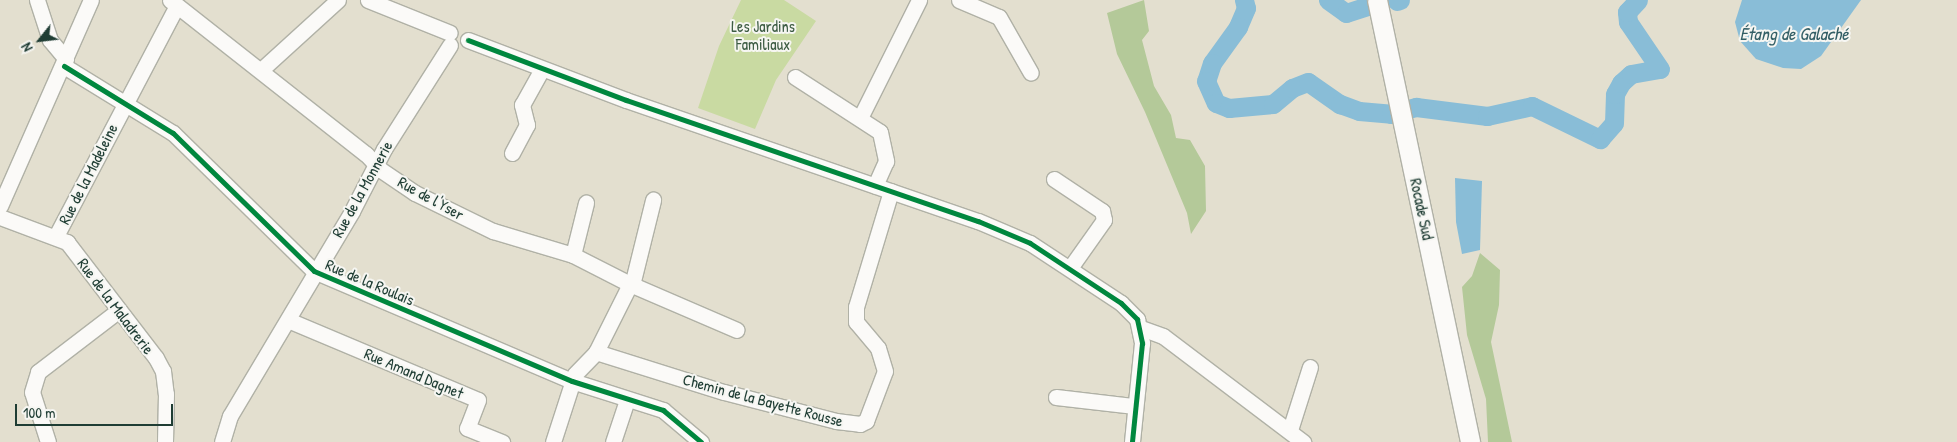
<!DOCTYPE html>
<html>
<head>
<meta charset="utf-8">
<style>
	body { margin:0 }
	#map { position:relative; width:1957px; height:442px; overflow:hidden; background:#e3dfcf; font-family:"Patrick Hand",sans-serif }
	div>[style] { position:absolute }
	.green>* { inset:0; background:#c9daa2 }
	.forest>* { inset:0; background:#b4c999 }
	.water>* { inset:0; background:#89bdd7 }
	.river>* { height:19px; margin:-9.5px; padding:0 9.5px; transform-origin:9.5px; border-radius:9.5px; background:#89bdd7 }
	.roads { filter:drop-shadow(1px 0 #b0b1a6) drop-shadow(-1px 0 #b0b1a6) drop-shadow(0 1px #b0b1a6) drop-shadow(0 -1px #b0b1a6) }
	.minor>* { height:15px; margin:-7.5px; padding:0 7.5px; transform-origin:7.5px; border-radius:7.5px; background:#fbfaf8 }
	.major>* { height:19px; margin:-9.5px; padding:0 9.5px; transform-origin:9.5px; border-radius:9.5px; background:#fbfaf8 }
	.cycleway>* { height:5px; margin:-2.5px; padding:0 2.5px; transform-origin:2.5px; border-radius:2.5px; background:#00873e }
	span { translate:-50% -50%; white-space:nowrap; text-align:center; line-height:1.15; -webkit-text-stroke:4px #f6f6f2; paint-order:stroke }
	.park-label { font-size:16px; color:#3d5c43 }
	.street-label { font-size:16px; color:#1f3d34 }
	.water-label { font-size:18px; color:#335f66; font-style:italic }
	.north { position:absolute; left:15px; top:15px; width:50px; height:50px; -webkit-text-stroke:4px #f6f6f2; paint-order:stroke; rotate:241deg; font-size:14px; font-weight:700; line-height:20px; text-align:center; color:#1f3d34 }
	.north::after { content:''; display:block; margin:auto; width:18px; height:22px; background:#1f3d34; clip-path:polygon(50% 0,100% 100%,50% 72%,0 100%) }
	.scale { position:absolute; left:15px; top:404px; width:158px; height:22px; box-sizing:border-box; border:2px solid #1f3d34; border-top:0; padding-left:6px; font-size:15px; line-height:18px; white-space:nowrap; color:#1f3d34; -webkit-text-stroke:4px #f6f6f2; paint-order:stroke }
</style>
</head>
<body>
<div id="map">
	<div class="green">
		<div style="clip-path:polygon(741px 0,784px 0,816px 21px,776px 80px,755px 129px,698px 108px,719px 46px)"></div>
	</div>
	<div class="forest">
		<div style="clip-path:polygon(1144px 0,1149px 31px,1142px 40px,1154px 86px,1171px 115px,1176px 138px,1190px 140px,1205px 166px,1206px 211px,1191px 234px,1187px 213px,1145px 112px,1117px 54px,1107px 13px)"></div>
		<div style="clip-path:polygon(1480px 253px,1500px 270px,1499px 305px,1491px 342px,1512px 442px,1488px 442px,1486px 399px,1467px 335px,1462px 287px,1472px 276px)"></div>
	</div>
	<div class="water">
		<div style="clip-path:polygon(1742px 0,1861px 0,1821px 56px,1801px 69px,1783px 68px,1756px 59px,1740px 41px,1735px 22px)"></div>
		<div style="clip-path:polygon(1455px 178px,1482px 181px,1480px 250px,1462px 254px,1456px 222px)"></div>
	</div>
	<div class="river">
		<div style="left:1244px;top:0;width:8px;rotate:76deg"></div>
		<div style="left:1246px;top:8px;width:21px;rotate:113deg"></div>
		<div style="left:1238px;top:27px;width:44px;rotate:125.8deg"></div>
		<div style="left:1212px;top:63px;width:19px;rotate:108deg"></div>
		<div style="left:1206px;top:81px;width:24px;rotate:66deg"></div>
		<div style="left:1216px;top:103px;width:14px;rotate:21deg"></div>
		<div style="left:1229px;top:108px;width:44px;rotate:-5.2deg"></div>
		<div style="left:1273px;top:104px;width:25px;rotate:-40deg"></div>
		<div style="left:1292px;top:88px;width:17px;rotate:-21deg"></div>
		<div style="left:1308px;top:82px;width:39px;rotate:35deg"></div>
		<div style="left:1340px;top:104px;width:20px;rotate:20deg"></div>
		<div style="left:1359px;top:111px;width:32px;rotate:5deg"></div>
		<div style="left:1391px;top:114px;width:26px;rotate:-16deg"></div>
		<div style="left:1416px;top:107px;width:72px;rotate:7.2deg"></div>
		<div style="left:1487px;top:116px;width:46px;rotate:-12.5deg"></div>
		<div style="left:1532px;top:106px;width:76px;rotate:25.9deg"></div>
		<div style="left:1600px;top:139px;width:21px;rotate:-49deg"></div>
		<div style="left:1614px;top:123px;width:29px;rotate:-88deg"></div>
		<div style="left:1615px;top:94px;width:13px;rotate:-61deg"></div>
		<div style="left:1621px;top:83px;width:13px;rotate:-42deg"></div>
		<div style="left:1631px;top:74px;width:29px;rotate:-10deg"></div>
		<div style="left:1660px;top:69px;width:57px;rotate:-124.2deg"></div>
		<div style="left:1628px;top:22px;width:10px;rotate:-96deg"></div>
		<div style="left:1627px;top:12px;width:16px;rotate:-47deg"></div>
		<div style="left:1328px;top:0;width:22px;rotate:36deg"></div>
		<div style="left:1346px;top:13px;width:22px;rotate:-18deg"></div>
		<div style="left:1397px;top:1px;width:3px;rotate:-18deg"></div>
	</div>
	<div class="roads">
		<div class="minor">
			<div style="left:37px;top:0;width:42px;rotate:72deg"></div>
			<div style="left:50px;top:40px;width:25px;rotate:50deg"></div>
			<div style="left:170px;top:0;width:249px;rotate:38.2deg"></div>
			<div style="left:366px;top:154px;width:22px;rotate:47deg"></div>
			<div style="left:381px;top:170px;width:41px;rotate:34.1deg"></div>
			<div style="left:415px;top:193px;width:87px;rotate:26deg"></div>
			<div style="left:493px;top:231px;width:84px;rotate:16.7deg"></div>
			<div style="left:573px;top:255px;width:64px;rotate:27deg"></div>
			<div style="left:368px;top:0;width:88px;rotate:21.9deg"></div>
			<div style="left:959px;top:0;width:43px;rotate:23deg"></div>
			<div style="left:999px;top:17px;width:64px;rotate:60.3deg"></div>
			<div style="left:468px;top:40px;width:169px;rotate:20.8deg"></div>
			<div style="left:626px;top:100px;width:372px;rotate:19deg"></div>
			<div style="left:978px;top:221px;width:56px;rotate:22.9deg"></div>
			<div style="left:1030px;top:243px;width:109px;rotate:33.4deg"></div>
			<div style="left:1121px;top:303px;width:23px;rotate:45deg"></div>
			<div style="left:1137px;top:319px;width:25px;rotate:78deg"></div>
			<div style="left:1142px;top:343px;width:100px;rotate:95.8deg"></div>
			<div style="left:64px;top:66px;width:128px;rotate:31.6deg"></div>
			<div style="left:173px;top:133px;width:197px;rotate:44.4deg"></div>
			<div style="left:314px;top:271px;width:280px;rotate:23.1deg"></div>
			<div style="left:572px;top:381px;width:96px;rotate:17.7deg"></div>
			<div style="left:663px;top:410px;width:50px;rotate:40.1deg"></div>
			<div style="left:261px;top:70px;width:104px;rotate:-42.3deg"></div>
			<div style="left:795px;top:77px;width:101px;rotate:32.9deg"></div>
			<div style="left:880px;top:132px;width:30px;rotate:78deg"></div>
			<div style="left:886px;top:161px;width:27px;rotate:114deg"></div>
			<div style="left:860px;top:118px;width:132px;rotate:-63.4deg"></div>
			<div style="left:512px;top:153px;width:32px;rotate:-62deg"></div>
			<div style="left:527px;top:125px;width:21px;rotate:-104deg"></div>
			<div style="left:522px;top:105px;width:41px;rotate:-60.9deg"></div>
			<div style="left:1054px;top:179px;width:58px;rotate:33.7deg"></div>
			<div style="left:1102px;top:211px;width:9px;rotate:77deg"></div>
			<div style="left:1104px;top:220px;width:59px;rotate:125.3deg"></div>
			<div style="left:0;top:206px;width:225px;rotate:-66.2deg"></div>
			<div style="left:0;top:217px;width:72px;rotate:20.5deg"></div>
			<div style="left:67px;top:242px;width:146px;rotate:52.5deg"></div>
			<div style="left:156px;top:358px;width:15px;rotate:62deg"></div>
			<div style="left:163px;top:371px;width:23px;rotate:83deg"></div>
			<div style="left:166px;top:394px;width:48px;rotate:91.2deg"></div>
			<div style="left:56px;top:236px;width:260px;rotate:-62.3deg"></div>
			<div style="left:573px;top:255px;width:54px;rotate:-76deg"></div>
			<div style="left:632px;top:285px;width:88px;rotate:-76.1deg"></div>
			<div style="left:288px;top:320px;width:206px;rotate:22.8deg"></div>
			<div style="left:478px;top:400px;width:30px;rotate:111deg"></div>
			<div style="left:467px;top:428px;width:38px;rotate:22deg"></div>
			<div style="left:1141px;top:328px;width:23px;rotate:20deg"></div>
			<div style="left:1163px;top:336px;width:176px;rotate:37.1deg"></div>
			<div style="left:596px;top:352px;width:134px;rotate:17.4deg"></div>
			<div style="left:724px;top:392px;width:116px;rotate:14.5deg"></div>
			<div style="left:836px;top:421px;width:24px;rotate:7deg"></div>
			<div style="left:860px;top:424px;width:7px;rotate:-27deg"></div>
			<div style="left:866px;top:421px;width:53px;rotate:-69.2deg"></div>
			<div style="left:885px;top:371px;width:24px;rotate:-107deg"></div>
			<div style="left:878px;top:348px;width:34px;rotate:-130deg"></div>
			<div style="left:856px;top:322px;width:15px;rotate:-90deg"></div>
			<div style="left:856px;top:307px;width:121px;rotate:-73.2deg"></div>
			<div style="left:1056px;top:397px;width:79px;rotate:6.6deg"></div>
			<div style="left:1290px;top:430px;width:66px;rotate:-72.4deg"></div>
			<div style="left:48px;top:442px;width:52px;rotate:-107.7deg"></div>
			<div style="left:32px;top:392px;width:21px;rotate:-73deg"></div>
			<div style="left:38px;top:372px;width:102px;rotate:-37.4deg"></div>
			<div style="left:222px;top:442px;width:27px;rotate:-73deg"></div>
			<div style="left:230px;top:416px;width:239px;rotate:-59.2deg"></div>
			<div style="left:352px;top:211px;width:70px;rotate:-62.7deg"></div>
			<div style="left:384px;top:149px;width:123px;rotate:-57.6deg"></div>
			<div style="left:553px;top:442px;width:71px;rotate:-72.1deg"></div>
			<div style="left:575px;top:374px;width:30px;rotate:-46deg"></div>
			<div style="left:596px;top:352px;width:76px;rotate:-63.4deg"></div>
			<div style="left:630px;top:284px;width:116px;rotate:23.3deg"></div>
			<div style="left:613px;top:442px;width:44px;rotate:-71.6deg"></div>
		</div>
		<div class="major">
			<div style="left:1377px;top:0;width:452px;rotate:78.1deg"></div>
		</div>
	</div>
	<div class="cycleway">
		<div style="left:468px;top:40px;width:169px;rotate:20.8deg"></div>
		<div style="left:626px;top:100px;width:372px;rotate:19deg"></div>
		<div style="left:978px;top:221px;width:56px;rotate:22.9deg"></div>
		<div style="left:1030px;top:243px;width:109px;rotate:33.4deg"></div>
		<div style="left:1121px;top:303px;width:23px;rotate:45deg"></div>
		<div style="left:1137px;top:319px;width:25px;rotate:78deg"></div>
		<div style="left:1142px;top:343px;width:100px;rotate:95.8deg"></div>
		<div style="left:64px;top:66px;width:128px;rotate:31.6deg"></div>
		<div style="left:173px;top:133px;width:197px;rotate:44.4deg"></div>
		<div style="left:314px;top:271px;width:280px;rotate:23.1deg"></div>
		<div style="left:572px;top:381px;width:96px;rotate:17.7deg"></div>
		<div style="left:663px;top:410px;width:50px;rotate:40.1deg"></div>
	</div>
	<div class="park-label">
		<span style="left:763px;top:35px">Les Jardins<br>Familiaux</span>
	</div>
	<div class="street-label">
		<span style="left:88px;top:174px;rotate:-63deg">Rue de la Madeleine</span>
		<span style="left:362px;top:189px;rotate:-61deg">Rue de la Monnerie</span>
		<span style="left:431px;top:198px;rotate:29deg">Rue de l'Yser</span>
		<span style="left:1422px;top:209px;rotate:78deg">Rocade Sud</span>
		<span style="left:370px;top:282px;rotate:23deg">Rue de la Roulais</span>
		<span style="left:116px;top:306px;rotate:53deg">Rue de la Maladrerie</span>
		<span style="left:414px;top:373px;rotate:23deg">Rue Amand Dagnet</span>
		<span style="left:763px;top:400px;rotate:15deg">Chemin de la Bayette Rousse</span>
	</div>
	<div class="water-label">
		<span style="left:1794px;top:34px">Étang de Galaché</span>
	</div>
	<div class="north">N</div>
	<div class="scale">100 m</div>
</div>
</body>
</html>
